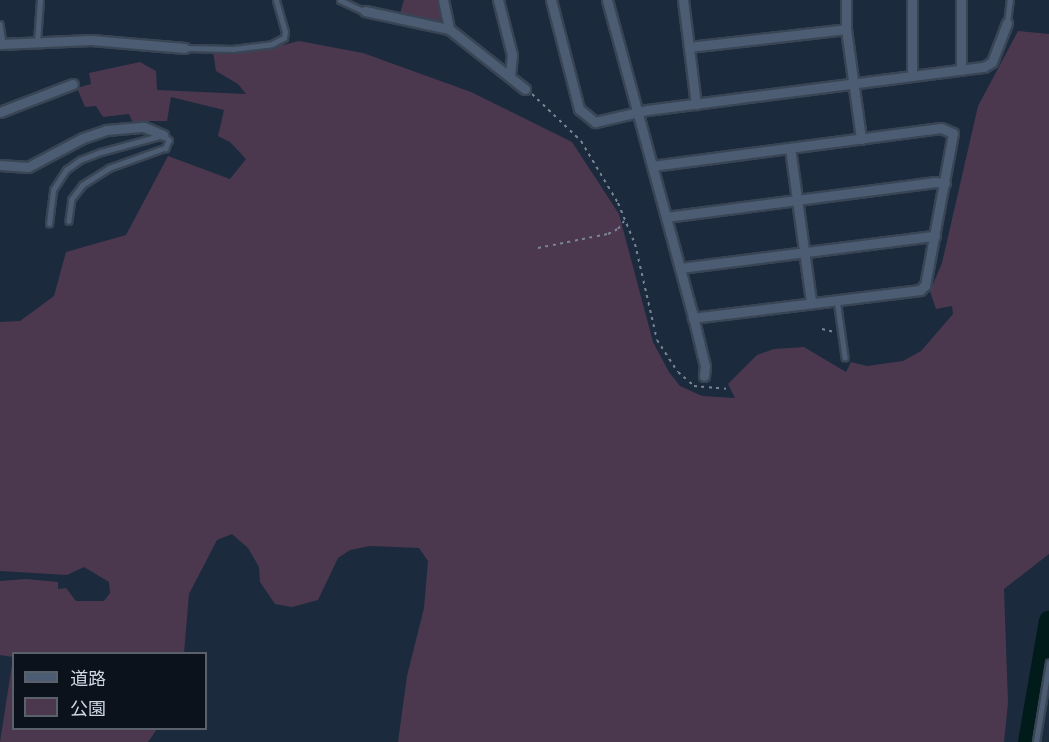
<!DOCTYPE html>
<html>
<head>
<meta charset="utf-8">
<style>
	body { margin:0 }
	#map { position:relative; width:1049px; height:742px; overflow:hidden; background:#1b2a3d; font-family:Cabin,"Noto Sans JP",sans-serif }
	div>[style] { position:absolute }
	.green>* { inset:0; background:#4b384f }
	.river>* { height:20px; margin:-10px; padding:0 10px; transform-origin:10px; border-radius:10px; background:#001b1a }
	.path>* { height:2px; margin-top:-1px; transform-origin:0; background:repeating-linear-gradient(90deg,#798494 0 3px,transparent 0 7.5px) }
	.roads { filter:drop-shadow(2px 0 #394555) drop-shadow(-2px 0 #394555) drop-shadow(0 2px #394555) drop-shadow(0 -2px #394555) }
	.lane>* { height:4.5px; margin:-2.25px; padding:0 2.25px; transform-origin:2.25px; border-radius:2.25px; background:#4c5d73 }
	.street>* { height:9px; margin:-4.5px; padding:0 4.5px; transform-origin:4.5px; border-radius:4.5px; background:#4c5d73 }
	span { translate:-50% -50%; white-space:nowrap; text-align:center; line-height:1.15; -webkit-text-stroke:4.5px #0c121b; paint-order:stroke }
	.legend { position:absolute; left:12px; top:652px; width:195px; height:78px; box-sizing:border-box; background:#0c121b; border:2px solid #5a616b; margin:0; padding:8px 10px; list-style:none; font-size:18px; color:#ced7e4 }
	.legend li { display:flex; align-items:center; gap:12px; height:30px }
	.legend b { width:30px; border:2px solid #5a616b }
</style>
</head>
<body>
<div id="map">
	<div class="green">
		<div style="clip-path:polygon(404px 0,438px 0,442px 20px,436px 22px,400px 13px)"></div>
		<div style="clip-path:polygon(1018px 31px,1049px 34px,1049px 554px,1004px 589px,1008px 703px,1004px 742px,398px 742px,407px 676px,424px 608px,428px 561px,419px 548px,370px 546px,350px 550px,338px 558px,318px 600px,292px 607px,275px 604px,260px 582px,259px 567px,248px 548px,232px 534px,217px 540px,189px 594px,184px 653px,14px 654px,13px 657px,0 655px,0 581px,26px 579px,58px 582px,58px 589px,66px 588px,76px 601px,104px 601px,110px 593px,109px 582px,84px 567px,67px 575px,0 571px,0 322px,20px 321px,54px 296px,66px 252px,126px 235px,168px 156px,230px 179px,246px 159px,230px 142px,218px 136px,224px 110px,171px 97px,167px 121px,132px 121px,129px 114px,103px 117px,96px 106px,85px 107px,77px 88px,91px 84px,89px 73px,140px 62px,156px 71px,157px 90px,246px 94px,238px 84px,216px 71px,213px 52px,263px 50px,299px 41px,363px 53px,471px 92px,572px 142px,619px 214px,653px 342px,669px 372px,680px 386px,702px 396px,735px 398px,728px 384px,757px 355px,774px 349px,804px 347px,846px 372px,851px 362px,867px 366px,903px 361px,921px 351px,953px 314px,952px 306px,936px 309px,930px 291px,942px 263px,978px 106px)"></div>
		<div style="clip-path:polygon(13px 658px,14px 728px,157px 729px,148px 742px,0 742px)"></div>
	</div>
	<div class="river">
		<div style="left:1028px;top:742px;width:123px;rotate:-80.2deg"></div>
	</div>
	<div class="path">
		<div style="left:532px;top:94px;width:68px;rotate:43.8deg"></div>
		<div style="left:581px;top:141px;width:72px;rotate:59.2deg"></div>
		<div style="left:618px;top:203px;width:44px;rotate:67.5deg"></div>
		<div style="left:635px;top:244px;width:98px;rotate:77.1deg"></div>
		<div style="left:657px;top:340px;width:38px;rotate:57deg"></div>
		<div style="left:678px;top:372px;width:21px;rotate:41deg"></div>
		<div style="left:694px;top:386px;width:32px;rotate:5deg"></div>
		<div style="left:538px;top:248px;width:71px;rotate:-11.3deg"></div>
		<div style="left:608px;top:234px;width:11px;rotate:-27deg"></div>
		<div style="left:618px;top:229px;width:10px;rotate:-53deg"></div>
		<div style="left:822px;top:329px;width:13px;rotate:13deg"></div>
	</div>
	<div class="roads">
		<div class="lane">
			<div style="left:340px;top:0;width:26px;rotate:25deg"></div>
			<div style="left:1007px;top:23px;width:23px;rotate:-83deg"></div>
			<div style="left:0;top:24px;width:20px;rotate:81deg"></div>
			<div style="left:37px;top:42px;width:42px;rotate:-85.9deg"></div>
			<div style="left:185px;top:48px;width:48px;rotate:1.2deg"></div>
			<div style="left:233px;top:49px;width:39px;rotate:-7deg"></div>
			<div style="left:272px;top:44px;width:13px;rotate:-27deg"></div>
			<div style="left:284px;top:38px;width:6px;rotate:-81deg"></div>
			<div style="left:285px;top:32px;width:33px;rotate:-106deg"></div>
			<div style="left:49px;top:224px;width:34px;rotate:-83deg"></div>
			<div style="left:53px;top:190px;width:24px;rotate:-57deg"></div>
			<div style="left:66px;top:170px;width:17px;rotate:-36deg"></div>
			<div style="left:80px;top:160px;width:22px;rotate:-21deg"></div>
			<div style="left:101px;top:152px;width:64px;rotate:-15.3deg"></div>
			<div style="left:163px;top:135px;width:8px;rotate:40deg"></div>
			<div style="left:169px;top:140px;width:9px;rotate:111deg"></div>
			<div style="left:166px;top:148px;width:59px;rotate:160.3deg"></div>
			<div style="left:110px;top:168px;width:32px;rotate:148deg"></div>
			<div style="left:83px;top:185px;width:18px;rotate:128deg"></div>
			<div style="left:72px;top:199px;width:22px;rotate:98deg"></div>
			<div style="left:837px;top:299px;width:59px;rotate:82.1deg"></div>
			<div style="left:1036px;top:742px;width:80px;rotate:-80.7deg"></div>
		</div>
		<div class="street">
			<div style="left:443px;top:0;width:30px;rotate:78deg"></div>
			<div style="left:498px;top:0;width:57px;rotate:75.7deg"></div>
			<div style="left:512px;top:55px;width:20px;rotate:96deg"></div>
			<div style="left:551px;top:0;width:113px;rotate:75.6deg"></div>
			<div style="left:579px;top:109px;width:21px;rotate:39deg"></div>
			<div style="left:595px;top:122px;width:53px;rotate:-13deg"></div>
			<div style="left:647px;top:110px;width:340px;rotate:-7.3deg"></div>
			<div style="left:984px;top:67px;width:9px;rotate:-32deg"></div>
			<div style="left:992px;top:62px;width:42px;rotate:-69deg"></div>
			<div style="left:607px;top:0;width:323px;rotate:74.8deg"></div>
			<div style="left:692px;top:312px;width:56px;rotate:76.5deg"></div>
			<div style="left:705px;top:366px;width:10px;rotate:96deg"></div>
			<div style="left:683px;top:0;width:105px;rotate:82.9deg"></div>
			<div style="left:846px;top:0;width:29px;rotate:90deg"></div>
			<div style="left:846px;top:29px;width:111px;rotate:82.2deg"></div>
			<div style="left:365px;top:11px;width:86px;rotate:12.1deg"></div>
			<div style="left:449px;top:29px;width:97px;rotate:38.3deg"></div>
			<div style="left:0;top:44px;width:91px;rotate:-2.5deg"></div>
			<div style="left:91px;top:40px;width:94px;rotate:4.9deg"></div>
			<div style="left:689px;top:47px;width:158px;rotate:-6.5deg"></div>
			<div style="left:961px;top:70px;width:70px;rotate:-90deg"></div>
			<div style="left:912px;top:76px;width:76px;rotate:-90deg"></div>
			<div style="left:0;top:112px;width:78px;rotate:-21deg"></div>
			<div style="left:790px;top:148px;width:155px;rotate:82.2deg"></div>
			<div style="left:0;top:165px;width:28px;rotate:4deg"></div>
			<div style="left:28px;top:167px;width:62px;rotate:-27.8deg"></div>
			<div style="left:83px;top:138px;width:24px;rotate:-19deg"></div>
			<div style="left:106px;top:130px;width:38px;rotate:-5deg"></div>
			<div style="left:144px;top:127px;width:21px;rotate:23deg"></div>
			<div style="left:652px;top:166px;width:291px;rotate:-7.5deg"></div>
			<div style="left:941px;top:128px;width:13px;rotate:23deg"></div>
			<div style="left:953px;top:133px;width:155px;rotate:100.4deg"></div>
			<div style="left:925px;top:285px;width:7px;rotate:135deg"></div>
			<div style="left:920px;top:290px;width:229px;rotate:173deg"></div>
			<div style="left:666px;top:217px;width:270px;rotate:-7.4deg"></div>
			<div style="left:934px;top:182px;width:11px;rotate:5deg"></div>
			<div style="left:680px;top:268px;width:257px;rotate:-7.2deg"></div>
		</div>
	</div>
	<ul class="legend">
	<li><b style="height:8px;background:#4c5d73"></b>道路</li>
	<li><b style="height:16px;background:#4b384f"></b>公園</li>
	</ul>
</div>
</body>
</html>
